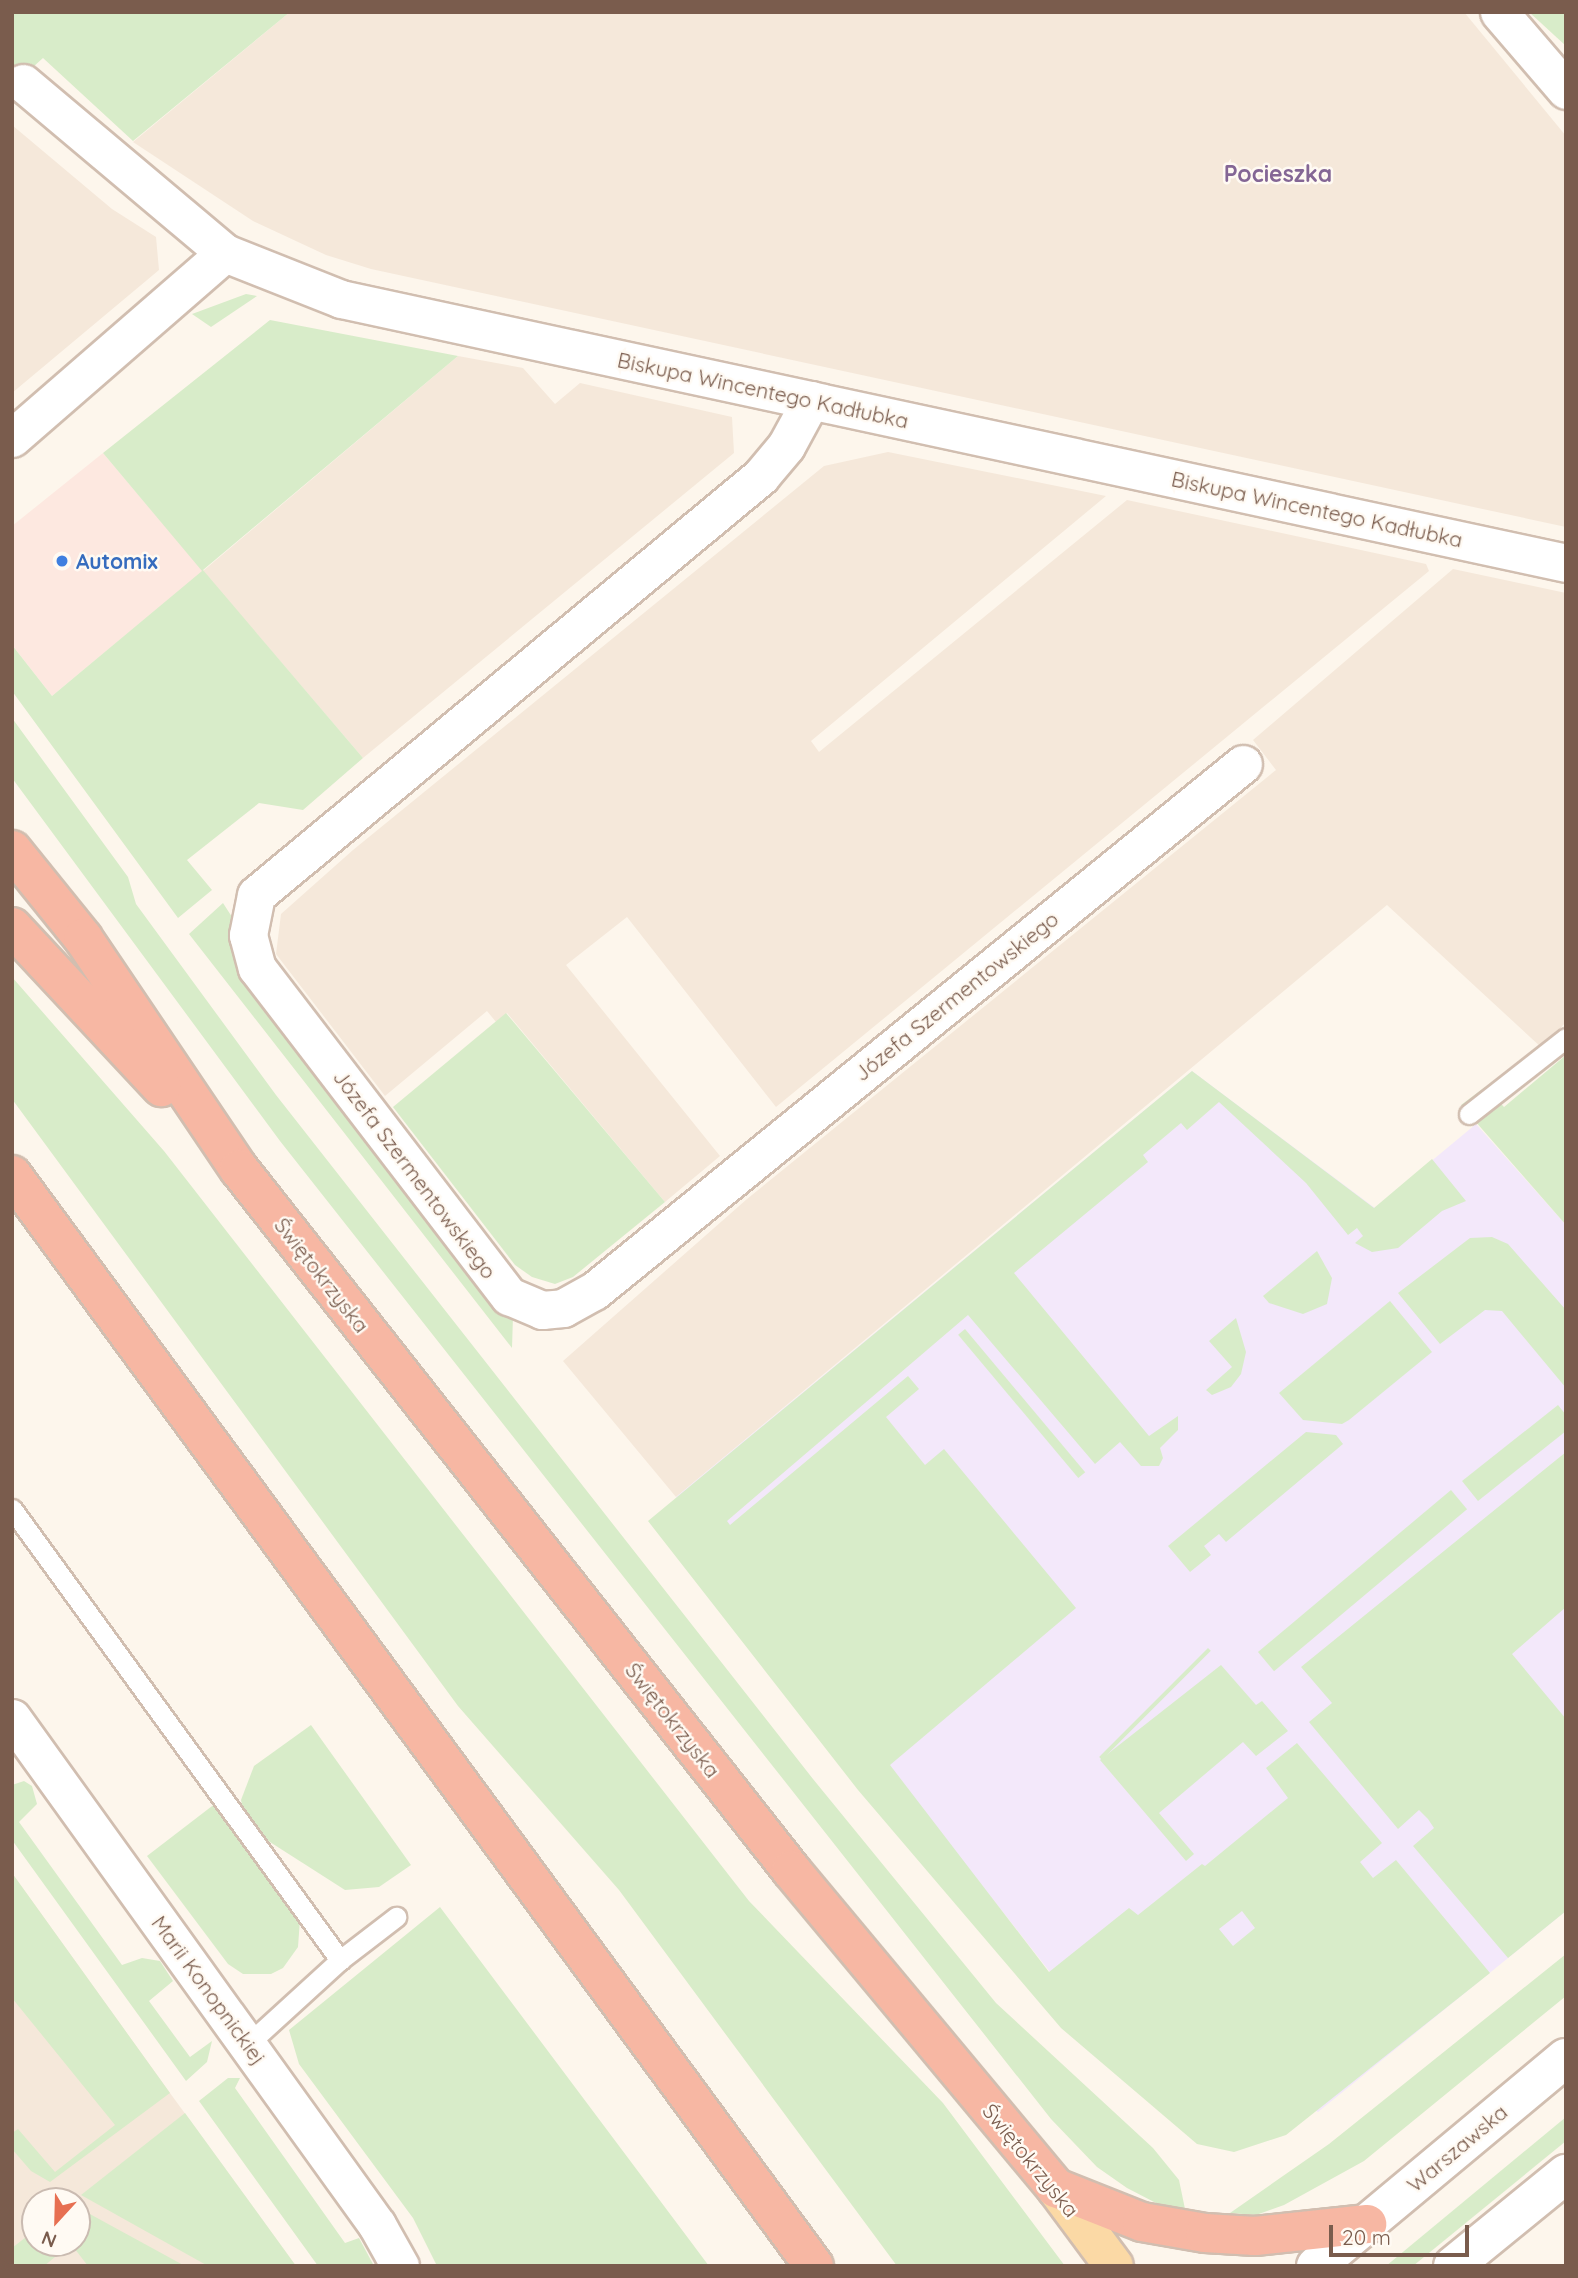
<!DOCTYPE html>
<html>
<head>
<meta charset="utf-8">
<style>
	body { margin:0 }
	#map { position:relative; width:1578px; height:2278px; overflow:hidden; background:#fdf6ec; font-family:Quicksand,sans-serif }
	div>[style] { position:absolute }
	.residential>* { inset:0; background:#f5e8da }
	.commercial>* { inset:0; background:#fde8e0 }
	.education>* { inset:0; background:#f3e8fa }
	.green>* { inset:0; background:#d8ecc9; transform-origin:0 0 }
	.roads { filter:drop-shadow(2px 0 #d1beb0) drop-shadow(-2px 0 #d1beb0) drop-shadow(0 2px #d1beb0) drop-shadow(0 -2px #d1beb0) }
	.lane>* { height:19px; margin:-9.5px; padding:0 9.5px; transform-origin:9.5px; border-radius:9.5px; background:#fff }
	.street>* { height:37px; margin:-18.5px; padding:0 18.5px; transform-origin:18.5px; border-radius:18.5px; background:#fff }
	.secondary>* { height:38px; margin:-19px; padding:0 19px; transform-origin:19px; border-radius:19px; background:#fff }
	.primary>* { height:38px; margin:-19px; padding:0 19px; transform-origin:19px; border-radius:19px; background:#fbd9a5 }
	.highway>* { height:38px; margin:-19px; padding:0 19px; transform-origin:19px; border-radius:19px; background:#f7b7a3 }
	.dots>* { width:19px; height:19px; translate:-50% -50%; box-sizing:border-box; border:4px solid #fffaf3; border-radius:50% }
	span { translate:-50% -50%; white-space:nowrap; text-align:center; line-height:1.15; -webkit-text-stroke:5px #fffaf3; paint-order:stroke }
	.street-label { font-size:21px; color:#7a5c4d }
	.shop-label { font-size:21px; color:#366cbe; font-weight:700 }
	.left { translate:0 -50%; text-align:left }
	.neighbourhood-label { font-size:23px; color:#846695; font-weight:700 }
	.frame { position:absolute; inset:0; border:14px solid #7a5c4d; pointer-events:none }
	.north { position:absolute; left:21px; top:2187px; width:70px; height:70px; box-sizing:border-box; background:#fffaf3; border:2px solid #cabbb1; border-radius:50%; rotate:202deg; font-size:19px; font-weight:700; line-height:28px; text-align:center; color:#7a5c4d }
	.north::after { content:''; display:block; margin:auto; width:24px; height:32px; background:#e76f51; clip-path:polygon(50% 0,100% 100%,50% 72%,0 100%) }
	.scale { position:absolute; left:1329px; top:2225px; width:140px; height:32px; box-sizing:border-box; border:4px solid #7a5c4d; border-top:0; padding-left:9px; font-size:21px; line-height:24px; white-space:nowrap; color:#7a5c4d; -webkit-text-stroke:5px #fffaf3; paint-order:stroke }
</style>
</head>
<body>
<div id="map">
	<div class="residential">
		<div style="clip-path:polygon(290px 12px,1464px 12px,1566px 136px,1566px 527px,371px 269px,326px 255px,253px 221px,133px 142px)"></div>
		<div style="clip-path:polygon(12px 125px,112px 209px,156px 237px,159px 270px,12px 393px)"></div>
		<div style="clip-path:polygon(458px 356px,523px 368px,555px 404px,580px 383px,732px 417px,734px 453px,363px 758px,203px 571px)"></div>
		<div style="clip-path:polygon(888px 452px,1106px 496px,811px 741px,819px 752px,1127px 500px,1426px 564px,1429px 571px,776px 1107px,627px 917px,566px 965px,720px 1156px,665px 1202px,507px 1013px,496px 1022px,487px 1011px,385px 1096px,276px 954px,281px 914px,353px 850px,824px 466px)"></div>
		<div style="clip-path:polygon(1453px 569px,1566px 593px,1566px 1022px,1542px 1048px,1387px 905px,676px 1497px,563px 1361px,747px 1199px,1276px 770px,1253px 740px)"></div>
		<div style="clip-path:polygon(evenodd,12px 1873px,170px 2093px,296px 2266px,12px 2266px,12px 1873px,35px 2201px,77px 2201px,77px 2243px,35px 2243px,35px 2201px)"></div>
	</div>
	<div class="commercial">
		<div style="clip-path:polygon(103px 453px,203px 571px,52px 696px,12px 645px,12px 526px)"></div>
	</div>
	<div class="education">
		<div style="clip-path:polygon(1192px 1071px,1375px 1208px,1476px 1124px,1566px 1225px,1566px 1911px,1318px 2112px,1050px 1972px,676px 1497px)"></div>
	</div>
	<div class="green">
		<div style="clip-path:polygon(12px 12px,290px 12px,133px 141px,43px 58px,12px 86px)"></div>
		<div style="clip-path:polygon(1529px 12px,1566px 12px,1566px 46px)"></div>
		<div style="clip-path:polygon(246px 294px,257px 296px,211px 327px,192px 314px)"></div>
		<div style="clip-path:polygon(270px 320px,458px 356px,203px 570px,363px 758px,303px 810px,259px 803px,187px 860px,212px 890px,178px 918px,12px 691px,12px 645px,52px 696px,202px 571px,103px 453px)"></div>
		<div style="clip-path:polygon(12px 718px,128px 877px,136px 904px,276px 1095px,813px 1779px,996px 2003px,1153px 2148px,1179px 2180px,1185px 2209px,1156px 2203px,1127px 2188px,1097px 2167px,1051px 2119px,280px 1141px,12px 778px)"></div>
		<div style="clip-path:polygon(223px 903px,232px 917px,230px 941px,242px 982px,493px 1304px,513px 1316px,512px 1348px,189px 934px)"></div>
		<div style="clip-path:polygon(12px 977px,164px 1151px,749px 1901px,943px 2103px,1065px 2266px,897px 2266px,619px 1890px,458px 1706px,12px 1099px)"></div>
		<div style="clip-path:polygon(506px 1013px,665px 1202px,573px 1277px,555px 1284px,532px 1277px,515px 1265px,393px 1107px)"></div>
		<div style="clip-path:polygon(1566px 1055px,1566px 1225px,1461px 1105px,1485px 1087px,1504px 1107px)"></div>
		<div style="clip-path:polygon(evenodd,1192px 1071px,1374px 1208px,1432px 1159px,1466px 1201px,1442px 1211px,1398px 1248px,1372px 1252px,1355px 1243px,1363px 1236px,1357px 1228px,1348px 1235px,1306px 1183px,1219px 1102px,1187px 1130px,1181px 1123px,1143px 1155px,1148px 1162px,1014px 1273px,1149px 1436px,1178px 1416px,1178px 1430px,1160px 1448px,1163px 1458px,1159px 1466px,1141px 1466px,1120px 1442px,1095px 1464px,968px 1315px,727px 1521px,730px 1525px,908px 1376px,919px 1389px,886px 1417px,925px 1465px,944px 1449px,1076px 1608px,890px 1765px,1049px 1972px,1129px 1908px,1138px 1915px,1202px 1864px,1205px 1866px,1288px 1798px,1266px 1768px,1297px 1743px,1382px 1843px,1360px 1862px,1373px 1878px,1396px 1860px,1490px 1973px,1286px 2135px,1234px 2152px,1197px 2144px,1061px 2028px,858px 1790px,648px 1521px,1192px 1071px,1242px 1911px,1255px 1928px,1233px 1946px,1219px 1929px,1242px 1911px)"></div>
		<div style="clip-path:polygon(1492px 1237px,1508px 1244px,1566px 1310px,1566px 1388px,1502px 1311px,1485px 1310px,1440px 1344px,1398px 1293px,1470px 1238px)"></div>
		<div style="clip-path:polygon(1317px 1251px,1332px 1278px,1327px 1304px,1303px 1314px,1269px 1303px,1263px 1296px)"></div>
		<div style="clip-path:polygon(1390px 1301px,1432px 1352px,1349px 1420px,1342px 1424px,1303px 1420px,1279px 1393px)"></div>
		<div style="clip-path:polygon(1236px 1318px,1246px 1352px,1241px 1374px,1231px 1387px,1212px 1395px,1206px 1390px,1232px 1367px,1209px 1341px)"></div>
		<div style="left:965px;top:1329px;width:187px;height:9px;rotate:50deg"></div>
		<div style="clip-path:polygon(1558px 1405px,1566px 1415px,1566px 1431px,1478px 1501px,1462px 1481px)"></div>
		<div style="clip-path:polygon(1306px 1432px,1336px 1435px,1343px 1444px,1226px 1542px,1219px 1534px,1204px 1546px,1211px 1555px,1190px 1572px,1168px 1546px)"></div>
		<div style="clip-path:polygon(1566px 1452px,1566px 1607px,1512px 1654px,1566px 1719px,1566px 1911px,1508px 1958px,1413px 1846px,1434px 1828px,1428px 1819px,1419px 1810px,1398px 1829px,1309px 1722px,1332px 1703px,1301px 1667px)"></div>
		<div style="left:1451px;top:1490px;width:25px;height:252px;rotate:50deg"></div>
		<div style="left:1208px;top:1648px;width:4px;height:154px;rotate:45deg"></div>
		<div style="clip-path:polygon(1221px 1665px,1256px 1705px,1262px 1701px,1288px 1731px,1256px 1756px,1243px 1742px,1159px 1813px,1194px 1854px,1186px 1861px,1100px 1760px)"></div>
		<div style="clip-path:polygon(311px 1725px,411px 1865px,379px 1887px,345px 1890px,259px 1835px,244px 1813px,241px 1800px,254px 1766px)"></div>
		<div style="clip-path:polygon(24px 1781px,32px 1786px,37px 1804px,19px 1822px,122px 1965px,142px 1958px,160px 1961px,173px 1981px,149px 2001px,190px 2057px,212px 2041px,207px 2062px,186px 2081px,12px 1840px,12px 1785px)"></div>
		<div style="clip-path:polygon(216px 1803px,300px 1919px,298px 1947px,283px 1968px,271px 1974px,243px 1974px,228px 1964px,147px 1856px)"></div>
		<div style="clip-path:polygon(12px 1873px,170px 2093px,50px 2182px,31px 2171px,12px 2149px,12px 2133px,18px 2129px,55px 2172px,115px 2125px,12px 1998px)"></div>
		<div style="clip-path:polygon(440px 1907px,709px 2266px,437px 2266px,413px 2218px,299px 2064px,289px 2030px)"></div>
		<div style="clip-path:polygon(1566px 1954px,1566px 1996px,1364px 2161px,1284px 2205px,1256px 2215px,1230px 2213px,1329px 2144px)"></div>
		<div style="clip-path:polygon(228px 2078px,240px 2078px,235px 2088px,345px 2243px,359px 2238px,374px 2266px,318px 2266px,199px 2101px)"></div>
		<div style="clip-path:polygon(185px 2113px,296px 2266px,208px 2266px,81px 2195px)"></div>
		<div style="clip-path:polygon(1566px 2117px,1566px 2141px,1413px 2266px,1386px 2266px)"></div>
		<div style="clip-path:polygon(77px 2207px,185px 2266px,88px 2266px,71px 2244px,44px 2266px,12px 2266px,12px 2248px,35px 2230px,35px 2243px,77px 2243px)"></div>
	</div>
	<div class="roads">
		<div class="lane">
			<div style="left:1469px;top:1114px;width:123px;rotate:-38.1deg"></div>
			<div style="left:12px;top:1509px;width:558px;rotate:53.97deg"></div>
			<div style="left:248px;top:2044px;width:125px;rotate:-42.4deg"></div>
			<div style="left:340px;top:1960px;width:71px;rotate:-37.5deg"></div>
		</div>
		<div class="street">
			<div style="left:1499px;top:12px;width:103px;rotate:49.3deg"></div>
			<div style="left:23px;top:83px;width:264px;rotate:40.1deg"></div>
			<div style="left:225px;top:253px;width:125px;rotate:21.6deg"></div>
			<div style="left:341px;top:299px;width:1253px;rotate:12.16deg"></div>
			<div style="left:811px;top:400px;width:52px;rotate:118.5deg"></div>
			<div style="left:786px;top:446px;width:39px;rotate:130deg"></div>
			<div style="left:761px;top:476px;width:656px;rotate:140.32deg"></div>
			<div style="left:256px;top:895px;width:41px;rotate:101.3deg"></div>
			<div style="left:248px;top:935px;width:34px;rotate:75deg"></div>
			<div style="left:257px;top:968px;width:414px;rotate:52.5deg"></div>
			<div style="left:509px;top:1296px;width:36px;rotate:23deg"></div>
			<div style="left:542px;top:1310px;width:21px;rotate:-5deg"></div>
			<div style="left:563px;top:1308px;width:35px;rotate:-29deg"></div>
			<div style="left:594px;top:1291px;width:836px;rotate:-39.08deg"></div>
			<div style="left:12px;top:438px;width:282px;rotate:-41deg"></div>
			<div style="left:12px;top:1718px;width:625px;rotate:54.25deg"></div>
			<div style="left:377px;top:2225px;width:47px;rotate:60.7deg"></div>
		</div>
		<div class="secondary">
			<div style="left:1316px;top:2266px;width:325px;rotate:-39.8deg"></div>
			<div style="left:1453px;top:2266px;width:146px;rotate:-39.2deg"></div>
		</div>
		<div class="primary">
			<div style="left:1056px;top:2188px;width:97px;rotate:53.4deg"></div>
		</div>
		<div class="highway">
			<div style="left:12px;top:850px;width:113px;rotate:51.1deg"></div>
			<div style="left:83px;top:938px;width:279px;rotate:56deg"></div>
			<div style="left:239px;top:1169px;width:892px;rotate:51.78deg"></div>
			<div style="left:791px;top:1870px;width:414px;rotate:50.2deg"></div>
			<div style="left:1056px;top:2188px;width:92px;rotate:21.6deg"></div>
			<div style="left:1142px;top:2222px;width:64px;rotate:9.9deg"></div>
			<div style="left:1205px;top:2233px;width:50px;rotate:3.4deg"></div>
			<div style="left:1255px;top:2236px;width:113px;rotate:-6.1deg"></div>
			<div style="left:12px;top:927px;width:219px;rotate:47deg"></div>
			<div style="left:12px;top:1175px;width:1354px;rotate:53.68deg"></div>
		</div>
	</div>
	<div class="dots">
		<div style="left:62px;top:561px;background:#3f7fe0"></div>
	</div>
	<div class="street-label">
		<span style="left:763px;top:390px;rotate:12deg">Biskupa Wincentego Kadłubka</span>
		<span style="left:1317px;top:509px;rotate:12deg">Biskupa Wincentego Kadłubka</span>
		<span style="left:956px;top:996px;rotate:-39deg">Józefa Szermentowskiego</span>
		<span style="left:415px;top:1174px;rotate:53deg">Józefa Szermentowskiego</span>
		<span style="left:322px;top:1275px;rotate:52deg">Świętokrzyska</span>
		<span style="left:673px;top:1720px;rotate:52deg">Świętokrzyska</span>
		<span style="left:209px;top:1990px;rotate:54deg">Marii Konopnickiej</span>
		<span style="left:1457px;top:2148px;rotate:-40deg">Warszawska</span>
		<span style="left:1031px;top:2160px;rotate:51deg">Świętokrzyska</span>
	</div>
	<div class="shop-label">
		<span class="left" style="left:76px;top:561px">Automix</span>
	</div>
	<div class="neighbourhood-label">
		<span style="left:1278px;top:174px">Pocieszka</span>
	</div>
	<div class="frame"></div>
	<div class="north">N</div>
	<div class="scale">20 m</div>
</div>
</body>
</html>
